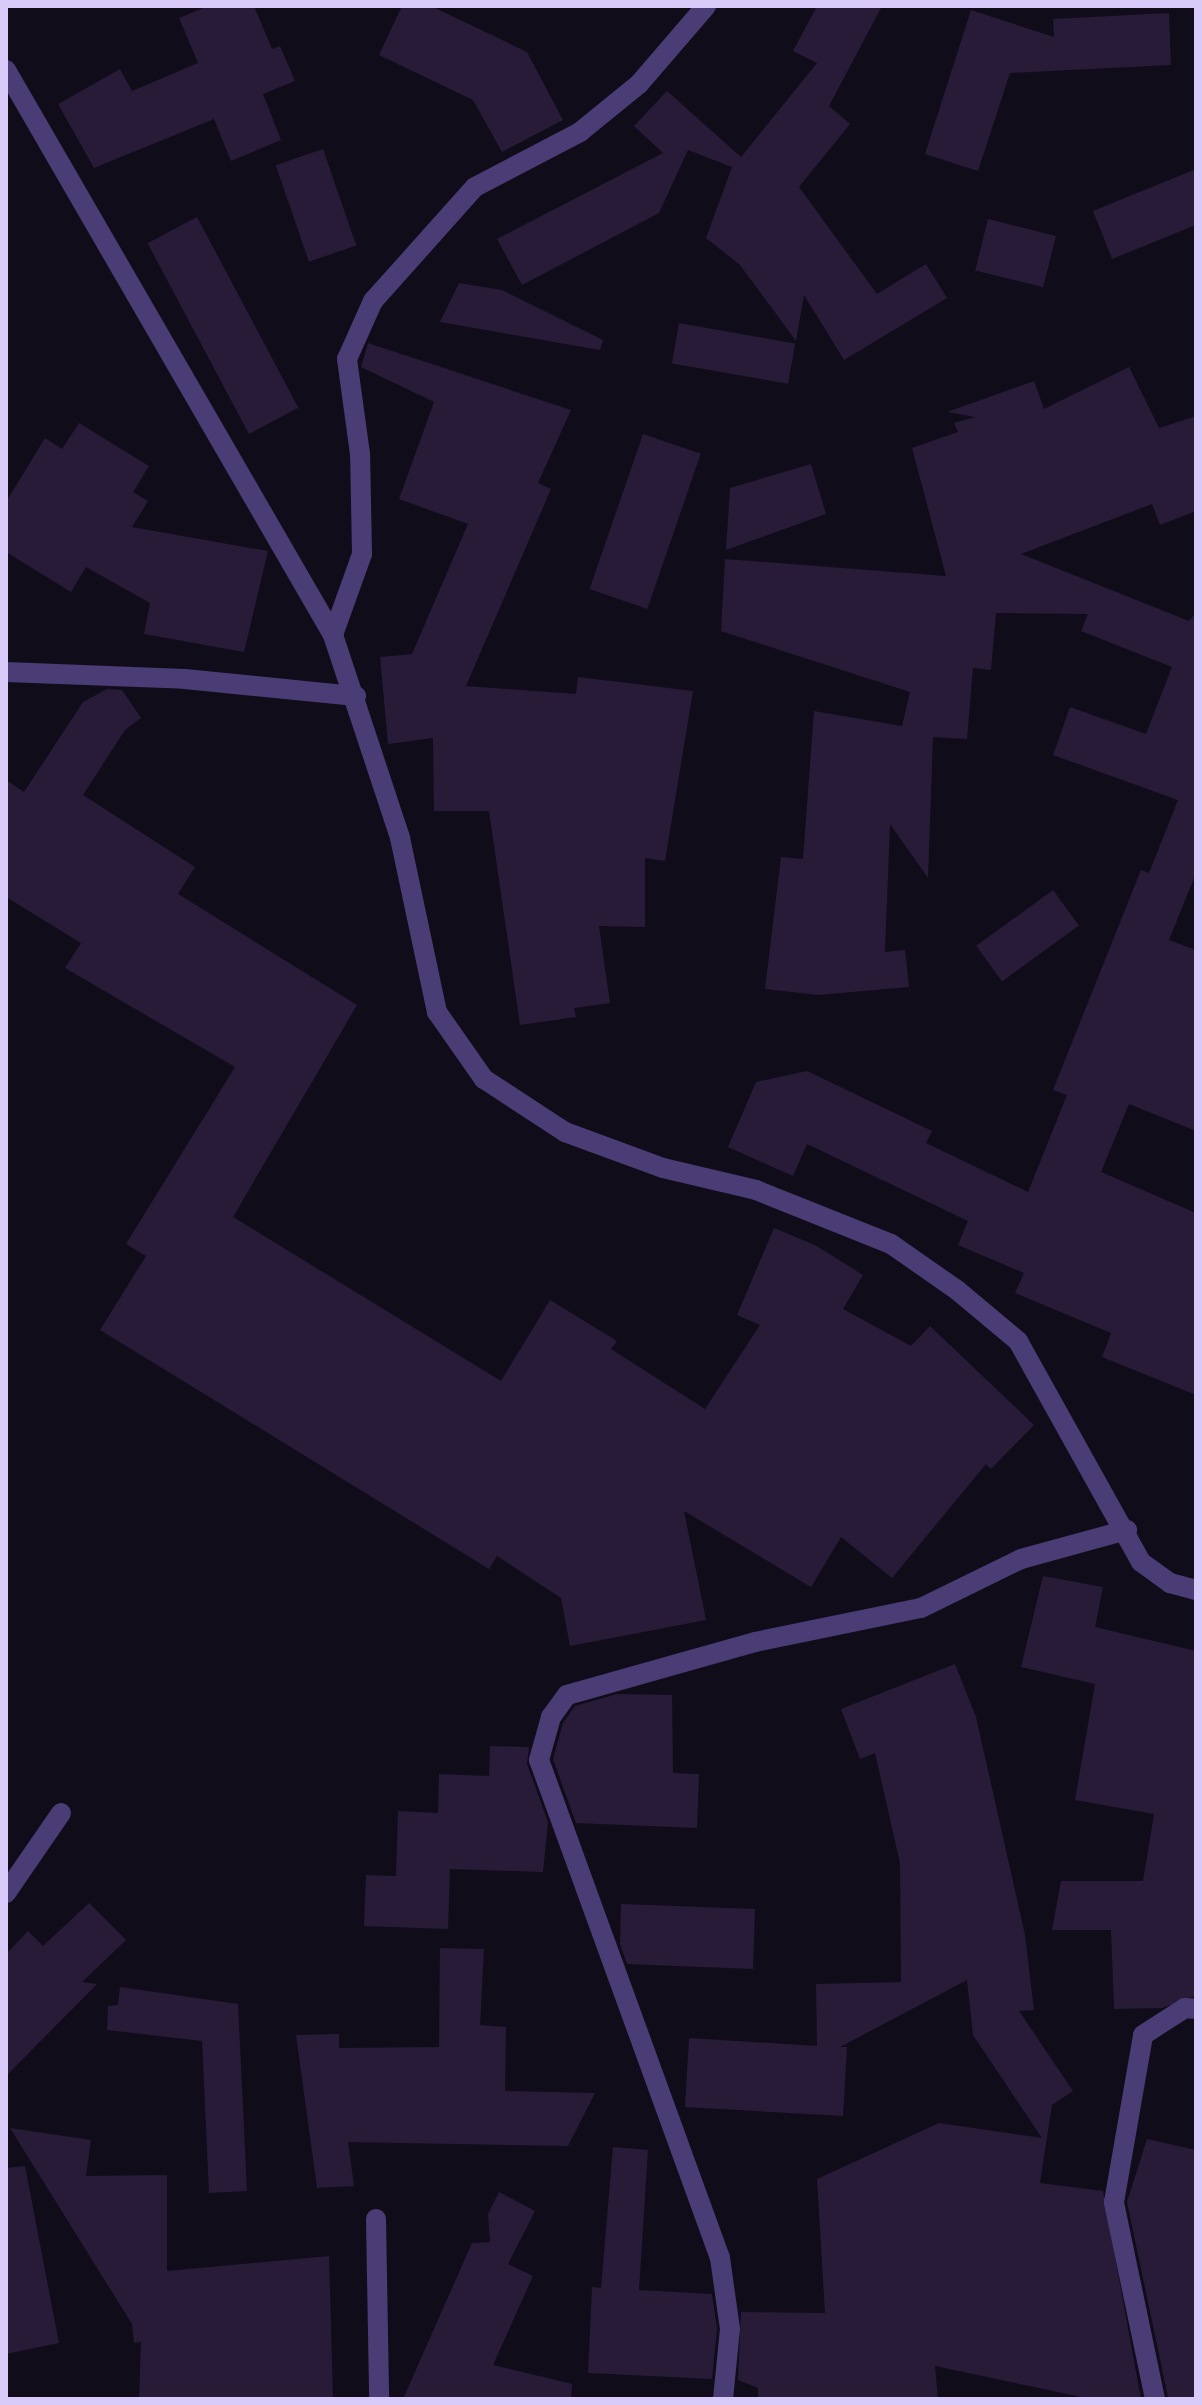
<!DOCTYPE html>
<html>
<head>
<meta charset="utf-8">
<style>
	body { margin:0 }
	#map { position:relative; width:1202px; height:2405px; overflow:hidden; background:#110c1a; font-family:"Source Sans 3",sans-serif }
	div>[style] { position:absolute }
	.building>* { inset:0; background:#271b38; transform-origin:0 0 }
	.minor>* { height:20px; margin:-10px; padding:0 10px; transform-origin:10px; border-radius:10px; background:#4a3c74 }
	span { translate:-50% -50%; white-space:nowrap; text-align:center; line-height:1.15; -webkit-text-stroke:6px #110c1a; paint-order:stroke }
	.frame { position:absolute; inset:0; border:8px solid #d9cbf9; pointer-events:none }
</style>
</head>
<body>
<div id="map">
	<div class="building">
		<div style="clip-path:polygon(208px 6px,254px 6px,272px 49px,280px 46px,295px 81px,263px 94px,281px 140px,231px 161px,214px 119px,94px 168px,58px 104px,120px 69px,132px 91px,198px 63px,179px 18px)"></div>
		<div style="clip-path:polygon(402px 6px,431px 6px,527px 52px,563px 120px,502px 152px,473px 100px,379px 55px)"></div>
		<div style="clip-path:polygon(817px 6px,882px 6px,829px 106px,850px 124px,799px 187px,877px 294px,926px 264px,947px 298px,844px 360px,804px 295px,796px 341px,740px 265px,706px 238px,732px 167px,688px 150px,659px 213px,522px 285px,497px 239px,663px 153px,634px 126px,667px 91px,741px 157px,817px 63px,793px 51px)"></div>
		<div style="clip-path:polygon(971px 10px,1054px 37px,1053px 19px,1169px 13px,1171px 65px,1010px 73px,978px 171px,925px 154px)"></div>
		<div style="left:323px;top:149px;width:102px;height:50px;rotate:71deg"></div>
		<div style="clip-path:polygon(1196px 169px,1196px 225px,1112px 259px,1093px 211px)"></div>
		<div style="left:197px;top:217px;width:216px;height:56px;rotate:62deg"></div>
		<div style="left:988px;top:219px;width:70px;height:53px;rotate:14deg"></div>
		<div style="clip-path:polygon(459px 283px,502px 290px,603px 340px,600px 350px,440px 322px)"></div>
		<div style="left:679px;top:323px;width:118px;height:41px;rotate:10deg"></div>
		<div style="clip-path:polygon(368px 343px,571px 410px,538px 483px,551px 489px,466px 686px,576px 694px,578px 677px,693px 691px,665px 861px,645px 858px,645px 927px,599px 926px,610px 1003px,574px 1008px,576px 1017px,520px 1025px,489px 811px,434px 811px,433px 738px,388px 744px,380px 657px,412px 654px,468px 524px,399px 499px,434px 402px,361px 367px)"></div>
		<div style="clip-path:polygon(1129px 367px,1159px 428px,1196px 416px,1196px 511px,1160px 525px,1152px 504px,1021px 554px,1189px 621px,1196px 613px,1196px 873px,1169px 940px,1196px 950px,1196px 1131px,1129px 1104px,1101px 1172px,1196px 1213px,1196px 1395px,1102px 1357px,1111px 1333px,1015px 1293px,1024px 1273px,958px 1245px,968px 1221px,807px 1144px,793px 1176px,728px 1147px,756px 1082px,807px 1071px,932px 1131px,926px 1143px,1028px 1192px,1067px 1095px,1053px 1090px,1141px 870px,1149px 873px,1178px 800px,1053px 755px,1070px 707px,1146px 734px,1172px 667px,1081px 631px,1088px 614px,996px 613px,991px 670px,973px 668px,967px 739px,933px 737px,928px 878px,890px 824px,885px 952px,905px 950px,909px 987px,818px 995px,765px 989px,781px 857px,803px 859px,814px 711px,902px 726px,910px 692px,721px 631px,725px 559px,946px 576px,912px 448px,958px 432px,954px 423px,975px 417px,947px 412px,1034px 381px,1044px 409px)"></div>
		<div style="clip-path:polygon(79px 423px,149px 466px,133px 492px,148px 501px,132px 527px,268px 551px,244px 652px,144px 634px,150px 603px,86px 567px,71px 592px,6px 552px,6px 502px,45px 438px,62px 449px)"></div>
		<div style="left:643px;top:434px;width:61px;height:164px;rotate:19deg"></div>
		<div style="clip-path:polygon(811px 464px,826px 514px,726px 550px,730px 488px)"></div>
		<div style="clip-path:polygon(107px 689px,122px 690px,141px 718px,125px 730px,83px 795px,195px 867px,178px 894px,357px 1005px,233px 1217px,501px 1381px,550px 1300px,617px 1341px,611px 1349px,705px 1409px,760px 1325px,737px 1315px,774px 1228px,815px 1245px,863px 1275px,843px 1309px,911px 1346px,930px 1326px,1034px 1425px,991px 1469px,986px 1464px,892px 1578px,841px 1537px,811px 1587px,684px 1511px,706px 1620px,570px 1646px,561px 1598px,497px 1556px,489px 1569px,100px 1330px,146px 1256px,126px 1244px,235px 1067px,65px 968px,81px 943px,6px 897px,6px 780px,24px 792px,83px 702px)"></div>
		<div style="left:1053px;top:890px;width:44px;height:95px;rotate:54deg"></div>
		<div style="clip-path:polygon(1043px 1576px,1103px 1587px,1095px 1627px,1196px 1651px,1196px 1996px,1162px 2008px,1114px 2009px,1111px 1930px,1052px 1930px,1061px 1881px,1143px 1881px,1154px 1814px,1075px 1800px,1095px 1684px,1021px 1667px)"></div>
		<div style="clip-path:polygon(955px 1664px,976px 1717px,1025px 1935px,1034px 2010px,1019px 2011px,1073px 2091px,1052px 2105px,1040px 2183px,1103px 2191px,1141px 2399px,1091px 2399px,935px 2366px,938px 2399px,758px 2399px,758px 2388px,738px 2380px,741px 2312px,825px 2313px,817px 2179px,939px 2123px,1042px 2138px,973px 2035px,967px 1980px,840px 2047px,847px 2047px,843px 2116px,685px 2107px,689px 2038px,817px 2046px,816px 1984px,901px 1982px,900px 1863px,875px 1753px,860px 1759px,841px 1709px)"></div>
		<div style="clip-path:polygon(617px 1694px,672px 1695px,673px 1773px,699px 1774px,697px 1828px,576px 1823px,553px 1759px,563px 1723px,575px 1706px)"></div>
		<div style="clip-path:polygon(490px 1746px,529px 1747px,527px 1764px,548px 1822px,543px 1872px,450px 1869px,448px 1929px,364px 1926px,366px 1875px,396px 1876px,398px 1811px,438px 1813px,439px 1774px,489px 1776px)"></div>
		<div style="clip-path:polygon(89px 1903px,126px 1940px,82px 1982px,97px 1984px,6px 2076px,6px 1954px,28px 1931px,43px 1946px)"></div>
		<div style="clip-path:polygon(621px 1904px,755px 1909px,753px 1969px,627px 1964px,620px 1944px)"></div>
		<div style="clip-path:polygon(440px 1948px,484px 1949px,480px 2025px,506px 2027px,505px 2091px,595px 2093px,568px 2146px,348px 2142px,354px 2186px,317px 2188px,296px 2035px,339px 2034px,339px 2048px,439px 2047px)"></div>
		<div style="clip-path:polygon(120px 1987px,238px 2004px,247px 2191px,209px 2193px,202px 2041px,107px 2030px,108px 2006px,118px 2005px)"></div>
		<div style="clip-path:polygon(10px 2128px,91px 2140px,86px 2176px,167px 2175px,167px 2271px,329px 2256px,333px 2399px,139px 2399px,141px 2342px,134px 2343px,132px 2324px)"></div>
		<div style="clip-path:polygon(1147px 2139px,1196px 2150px,1196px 2399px,1168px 2397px,1127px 2202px)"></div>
		<div style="clip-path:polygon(613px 2147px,648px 2150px,639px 2290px,712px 2294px,717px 2329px,712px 2379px,588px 2373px,592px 2287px,601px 2288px)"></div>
		<div style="clip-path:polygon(25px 2166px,59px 2343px,6px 2354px,6px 2168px)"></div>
		<div style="clip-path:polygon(499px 2192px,535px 2211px,508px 2264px,533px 2276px,493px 2365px,572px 2384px,571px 2399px,403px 2399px,472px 2243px,490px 2242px,488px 2214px)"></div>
	</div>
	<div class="minor">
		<div style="left:6px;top:70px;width:653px;rotate:59.94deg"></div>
		<div style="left:333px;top:635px;width:214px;rotate:71.7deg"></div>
		<div style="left:400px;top:838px;width:178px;rotate:78deg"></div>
		<div style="left:437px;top:1012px;width:82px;rotate:55deg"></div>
		<div style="left:484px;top:1079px;width:97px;rotate:33.2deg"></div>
		<div style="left:565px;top:1132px;width:104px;rotate:20.2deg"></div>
		<div style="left:663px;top:1168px;width:96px;rotate:13.3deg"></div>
		<div style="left:756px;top:1190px;width:145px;rotate:21.8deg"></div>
		<div style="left:891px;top:1244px;width:80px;rotate:34.9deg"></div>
		<div style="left:957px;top:1290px;width:80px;rotate:39.9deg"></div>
		<div style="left:1018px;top:1341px;width:253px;rotate:60.9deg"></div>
		<div style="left:1141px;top:1562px;width:36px;rotate:36deg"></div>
		<div style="left:1170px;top:1583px;width:27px;rotate:15deg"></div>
		<div style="left:333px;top:635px;width:86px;rotate:-70.3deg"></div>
		<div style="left:362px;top:554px;width:100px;rotate:-91.1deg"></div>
		<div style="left:360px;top:454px;width:96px;rotate:-97.8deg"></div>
		<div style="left:347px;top:359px;width:64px;rotate:-65.9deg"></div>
		<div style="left:373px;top:301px;width:153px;rotate:-48.2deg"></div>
		<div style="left:475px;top:187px;width:119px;rotate:-27.6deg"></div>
		<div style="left:580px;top:132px;width:76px;rotate:-39.1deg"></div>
		<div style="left:639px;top:84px;width:103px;rotate:-49.3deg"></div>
		<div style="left:6px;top:672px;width:179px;rotate:2.2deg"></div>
		<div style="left:185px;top:679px;width:172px;rotate:5.7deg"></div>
		<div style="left:6px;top:1893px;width:97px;rotate:-55.5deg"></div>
		<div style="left:376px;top:2219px;width:180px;rotate:89deg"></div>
		<div style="left:723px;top:2399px;width:70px;rotate:-84.3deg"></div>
		<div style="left:730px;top:2329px;width:72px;rotate:-98deg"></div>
		<div style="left:720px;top:2258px;width:530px;rotate:-109.97deg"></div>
		<div style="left:539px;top:1760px;width:45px;rotate:-74.4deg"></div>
		<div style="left:551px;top:1717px;width:27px;rotate:-54deg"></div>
		<div style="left:567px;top:1695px;width:195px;rotate:-15.7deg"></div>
		<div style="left:755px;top:1642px;width:169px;rotate:-11.6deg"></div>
		<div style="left:921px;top:1608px;width:111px;rotate:-26.1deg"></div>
		<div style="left:1021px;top:1559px;width:110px;rotate:-15.3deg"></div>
		<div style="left:1155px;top:2399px;width:201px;rotate:-101.8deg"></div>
		<div style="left:1114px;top:2202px;width:169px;rotate:-80.1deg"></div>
		<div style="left:1143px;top:2035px;width:50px;rotate:-32.7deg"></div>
		<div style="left:1185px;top:2008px;width:11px;rotate:5deg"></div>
	</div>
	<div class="frame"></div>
</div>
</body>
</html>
